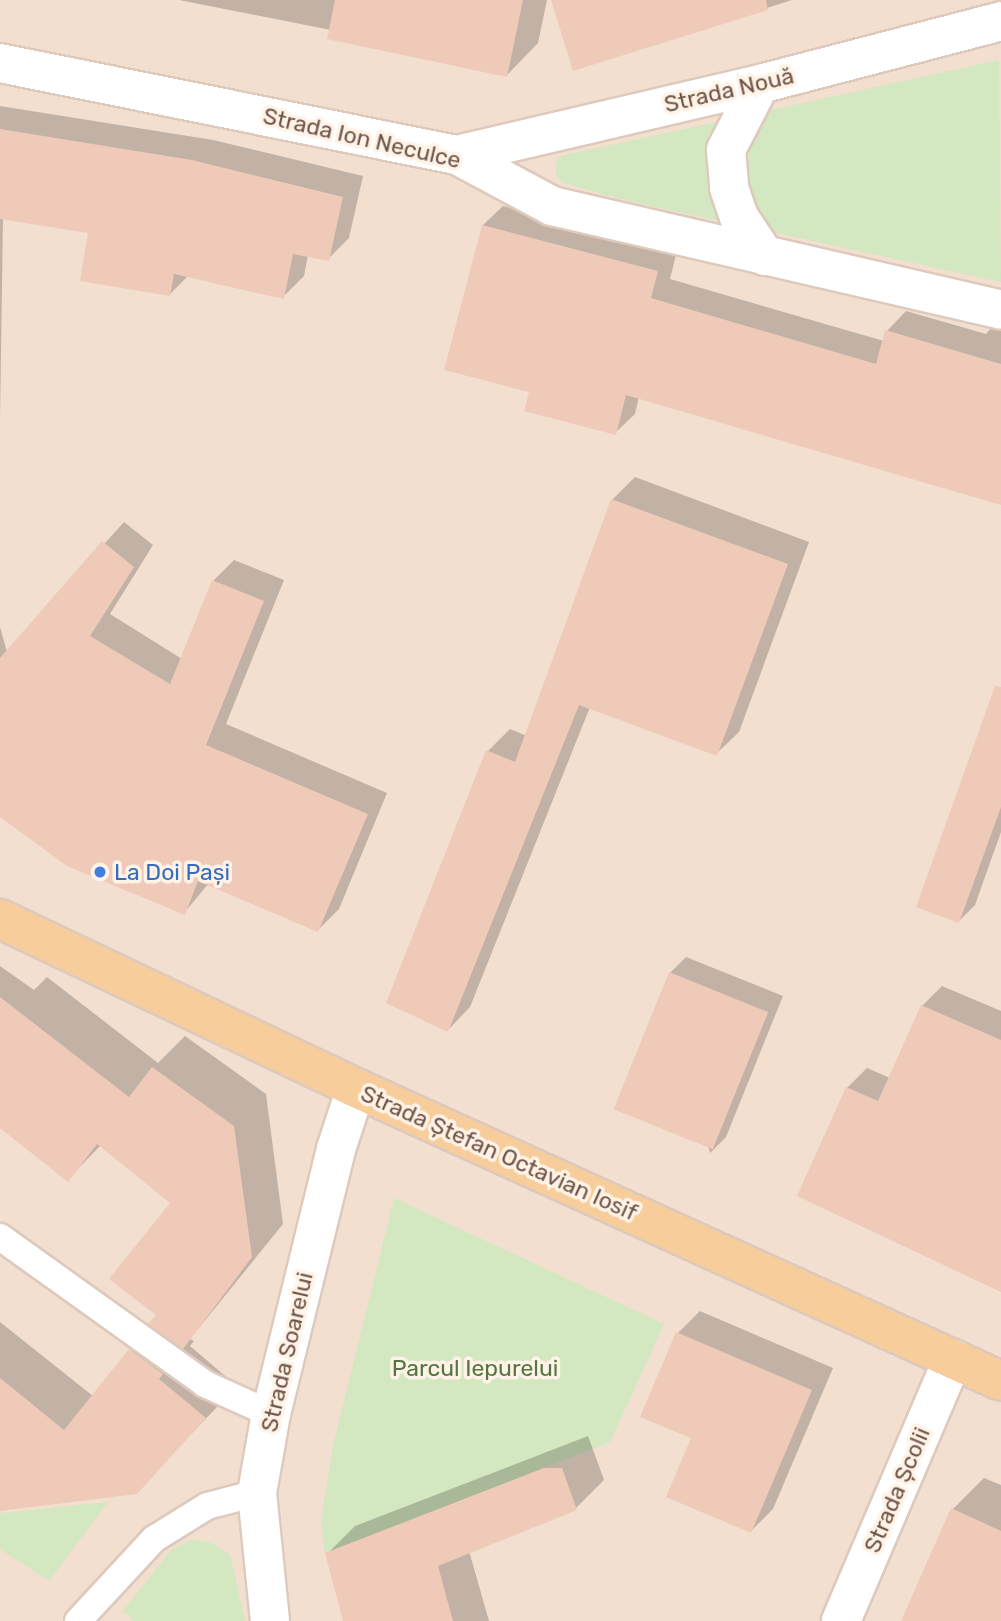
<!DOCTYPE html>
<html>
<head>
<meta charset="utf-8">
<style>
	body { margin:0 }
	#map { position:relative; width:1001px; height:1621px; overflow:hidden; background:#fbeee0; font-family:Rubik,sans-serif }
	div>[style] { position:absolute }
	.residential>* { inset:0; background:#f2dfcf; transform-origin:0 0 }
	.green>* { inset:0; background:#d3e7c0 }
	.shadow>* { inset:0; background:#0003 }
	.building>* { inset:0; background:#efcab9; transform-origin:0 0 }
	.roads { filter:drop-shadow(2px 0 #decabd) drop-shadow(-2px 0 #decabd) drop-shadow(0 2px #decabd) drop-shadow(0 -2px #decabd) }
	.service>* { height:26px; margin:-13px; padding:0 13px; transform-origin:13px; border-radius:13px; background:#fff }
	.minor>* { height:38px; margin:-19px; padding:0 19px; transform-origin:19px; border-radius:19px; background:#fff }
	.primary>* { height:38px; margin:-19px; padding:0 19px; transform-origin:19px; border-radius:19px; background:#f7cd9b }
	.dots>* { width:19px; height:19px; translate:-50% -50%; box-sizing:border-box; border:4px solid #fef3e6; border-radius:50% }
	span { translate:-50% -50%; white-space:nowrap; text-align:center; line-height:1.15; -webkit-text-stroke:7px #fef3e6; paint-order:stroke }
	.street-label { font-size:23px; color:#705449 }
	.shop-label { font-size:23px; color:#366cbe }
	.left { translate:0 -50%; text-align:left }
	.park-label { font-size:23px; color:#557642 }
</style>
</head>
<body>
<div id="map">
	<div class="residential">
		<div style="left:0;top:0;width:1001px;height:1621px"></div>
	</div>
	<div class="green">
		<div style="clip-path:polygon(999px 60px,1001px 282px,624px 200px,563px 183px,557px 176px,555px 163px,561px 156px)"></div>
		<div style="clip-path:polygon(394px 1198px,664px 1324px,610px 1442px,325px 1553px,321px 1522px,333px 1446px)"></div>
		<div style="clip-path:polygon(108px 1502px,49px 1581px,0 1549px,0 1513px)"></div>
		<div style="clip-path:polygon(194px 1539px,214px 1544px,230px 1555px,245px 1621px,134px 1621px,123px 1611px,171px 1550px)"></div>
	</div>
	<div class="shadow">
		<div style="clip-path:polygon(179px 0,547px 0,538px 43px,507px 75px,331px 30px)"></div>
		<div style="clip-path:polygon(553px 0,792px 0,575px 69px)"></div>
		<div style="clip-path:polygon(0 106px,213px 140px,363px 176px,349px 238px,328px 259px,308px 255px,304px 276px,283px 297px,188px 276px,170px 294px,90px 231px,3px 218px,0 423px)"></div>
		<div style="clip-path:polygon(503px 206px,677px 251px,670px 279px,884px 341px,887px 331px,906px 311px,986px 334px,1001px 316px,1001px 503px,639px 397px,635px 414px,615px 433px,531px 391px,483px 225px)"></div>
		<div style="clip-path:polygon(635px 477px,809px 542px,739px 732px,716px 754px,590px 707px,470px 1007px,448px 1030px,488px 751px,510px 729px,527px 736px,612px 500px)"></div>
		<div style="clip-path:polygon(124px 522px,153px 545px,110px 614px,182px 659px,213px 581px,234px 560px,284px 580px,226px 724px,387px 793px,339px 909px,318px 930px,209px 883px,184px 913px,0 815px,0 627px,7px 652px)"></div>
		<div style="clip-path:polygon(1001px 715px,1001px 832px,975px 905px,959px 921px)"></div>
		<div style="clip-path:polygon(686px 957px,783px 996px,726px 1137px,710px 1153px,670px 973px)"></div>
		<div style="clip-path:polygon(0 966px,34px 990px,47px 977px,158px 1063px,185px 1036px,266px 1094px,283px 1224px,190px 1339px,194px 1341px,190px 1346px,237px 1386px,136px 1492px,0 1509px,0 1322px,93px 1396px,154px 1326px,173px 1203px,101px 1145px,68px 1179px,0 1126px)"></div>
		<div style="clip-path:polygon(942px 986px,1001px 1011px,1001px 1291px,847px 1088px,867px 1068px,890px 1078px,922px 1006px)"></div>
		<div style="clip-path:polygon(700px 1311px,833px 1368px,773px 1509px,751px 1531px,693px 1437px,678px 1333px)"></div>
		<div style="clip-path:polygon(588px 1436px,604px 1480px,576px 1508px,469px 1551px,489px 1621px,345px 1621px,327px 1554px,355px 1526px)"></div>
		<div style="clip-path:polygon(984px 1478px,1001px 1485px,1001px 1621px,903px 1621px,953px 1509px)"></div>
	</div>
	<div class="building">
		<div style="clip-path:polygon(335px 0,523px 0,507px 77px,327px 39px)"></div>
		<div style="clip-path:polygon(551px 0,766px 0,768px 10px,573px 71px)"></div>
		<div style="clip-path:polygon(0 129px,192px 160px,343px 197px,329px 261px,293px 254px,284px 299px,174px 274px,170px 296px,80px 281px,88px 233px,0 219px)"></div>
		<div style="clip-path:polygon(482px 225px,658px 271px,651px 298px,876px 364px,885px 330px,1001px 364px,1001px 505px,626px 395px,616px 435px,524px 411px,529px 392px,444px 370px)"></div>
		<div style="clip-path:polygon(611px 499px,788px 564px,717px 756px,579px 705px,448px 1032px,386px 1003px,486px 750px,515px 762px)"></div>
		<div style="clip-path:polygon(102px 541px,134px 567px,90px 636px,170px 684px,212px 580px,264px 601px,206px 745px,368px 814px,318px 932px,198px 881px,185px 915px,67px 866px,0 817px,0 658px)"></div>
		<div style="clip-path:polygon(995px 686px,1001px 687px,1001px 807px,959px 923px,916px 907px)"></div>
		<div style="left:669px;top:972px;width:107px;height:148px;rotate:22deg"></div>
		<div style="clip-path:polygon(0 997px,129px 1097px,152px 1067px,234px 1126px,252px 1257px,183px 1349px,148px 1324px,156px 1315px,109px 1279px,170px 1203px,97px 1144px,68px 1182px,0 1128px)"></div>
		<div style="clip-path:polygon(921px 1005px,1001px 1040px,1001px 1292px,797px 1196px,846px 1087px,878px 1101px)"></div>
		<div style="clip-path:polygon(676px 1332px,812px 1390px,751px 1533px,666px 1497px,691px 1438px,640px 1417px)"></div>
		<div style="clip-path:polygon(129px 1349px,163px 1374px,159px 1379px,206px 1418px,137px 1494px,0 1511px,0 1378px,64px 1430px)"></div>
		<div style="clip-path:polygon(544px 1468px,562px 1468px,577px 1510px,438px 1566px,453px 1621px,343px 1621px,325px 1553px)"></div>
		<div style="clip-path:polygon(951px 1508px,1001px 1531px,1001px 1621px,901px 1621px)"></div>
	</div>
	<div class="roads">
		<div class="service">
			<div style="left:0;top:1237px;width:252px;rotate:35.6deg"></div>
			<div style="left:205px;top:1384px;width:72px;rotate:24.4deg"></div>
			<div style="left:78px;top:1621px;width:112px;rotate:-47.2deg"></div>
			<div style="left:154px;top:1539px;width:62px;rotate:-31.9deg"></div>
			<div style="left:207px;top:1506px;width:52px;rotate:-14.6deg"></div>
		</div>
		<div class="minor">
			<div style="left:0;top:63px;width:466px;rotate:11.4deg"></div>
			<div style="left:457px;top:155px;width:108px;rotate:28.2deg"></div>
			<div style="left:552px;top:206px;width:461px;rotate:13deg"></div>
			<div style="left:760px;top:84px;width:74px;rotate:117.3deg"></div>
			<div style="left:726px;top:150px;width:38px;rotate:85deg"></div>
			<div style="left:729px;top:188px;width:31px;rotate:71deg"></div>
			<div style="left:739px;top:217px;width:47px;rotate:56.3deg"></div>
			<div style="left:457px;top:155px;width:311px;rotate:-13.2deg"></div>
			<div style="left:760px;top:84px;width:249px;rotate:-14.6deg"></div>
			<div style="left:270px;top:1621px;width:129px;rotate:-95.8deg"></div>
			<div style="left:257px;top:1493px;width:80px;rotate:-80deg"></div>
			<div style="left:271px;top:1414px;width:273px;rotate:-76.2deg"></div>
			<div style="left:336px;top:1149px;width:64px;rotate:-71.8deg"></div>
			<div style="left:841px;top:1621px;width:285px;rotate:-66.9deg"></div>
		</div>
		<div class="primary">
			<div style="left:0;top:919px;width:394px;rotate:25.4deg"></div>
			<div style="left:356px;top:1088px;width:708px;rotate:24.43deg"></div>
		</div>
	</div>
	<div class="dots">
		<div style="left:100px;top:872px;background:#3f7fe0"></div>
	</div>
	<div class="street-label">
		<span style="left:729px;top:90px;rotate:-13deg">Strada Nouă</span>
		<span style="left:362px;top:138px;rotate:13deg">Strada Ion Neculce</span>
		<span style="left:499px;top:1153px;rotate:24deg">Strada Ștefan Octavian Iosif</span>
		<span style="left:287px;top:1352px;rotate:-77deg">Strada Soarelui</span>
		<span style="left:897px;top:1490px;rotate:-67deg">Strada Școlii</span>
	</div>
	<div class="shop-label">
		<span class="left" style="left:114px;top:872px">La Doi Pași</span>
	</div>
	<div class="park-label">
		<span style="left:475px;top:1368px">Parcul Iepurelui</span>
	</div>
</div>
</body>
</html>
